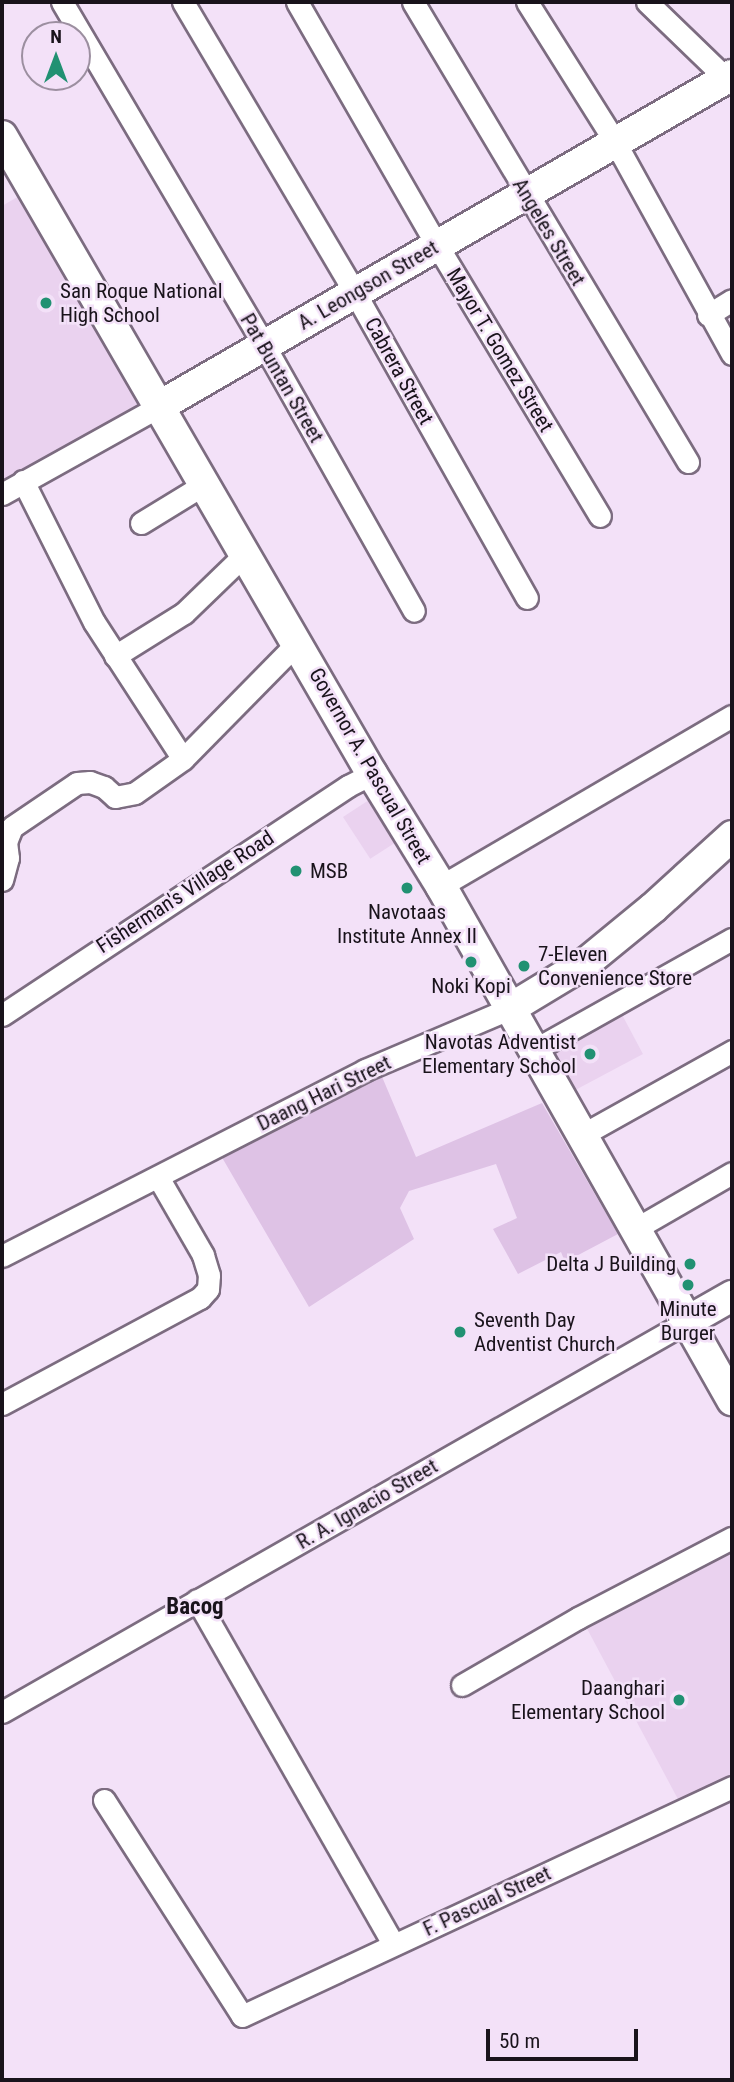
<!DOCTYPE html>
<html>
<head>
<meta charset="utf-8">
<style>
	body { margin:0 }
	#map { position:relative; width:734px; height:2082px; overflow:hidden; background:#f3e1f8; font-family:"Roboto Condensed",sans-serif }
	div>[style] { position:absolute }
	.built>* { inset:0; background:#ead2ef; transform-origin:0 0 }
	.green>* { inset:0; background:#dec2e5 }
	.roads { filter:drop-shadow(2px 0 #7c6c80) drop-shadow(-2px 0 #7c6c80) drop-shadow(0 2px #7c6c80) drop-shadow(0 -2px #7c6c80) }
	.street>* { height:21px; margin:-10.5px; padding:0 10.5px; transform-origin:10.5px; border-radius:10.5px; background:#fff }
	.secondary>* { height:30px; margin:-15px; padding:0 15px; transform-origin:15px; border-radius:15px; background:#fff }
	.dots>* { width:19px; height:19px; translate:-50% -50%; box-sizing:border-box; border:4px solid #f3e1f8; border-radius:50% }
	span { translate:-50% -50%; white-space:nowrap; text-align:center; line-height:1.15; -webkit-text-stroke:5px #f3e1f8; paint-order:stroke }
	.street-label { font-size:21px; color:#19131b }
	.poi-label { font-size:21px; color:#19131b }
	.left { translate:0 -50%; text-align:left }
	.right { translate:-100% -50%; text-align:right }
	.neighbourhood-label { font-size:23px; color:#19131b; font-weight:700 }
	.frame { position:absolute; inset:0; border:4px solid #19131b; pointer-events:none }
	.north { position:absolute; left:21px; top:21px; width:70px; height:70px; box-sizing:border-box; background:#f3e1f8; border:2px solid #9c8fa0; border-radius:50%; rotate:0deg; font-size:19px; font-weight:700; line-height:28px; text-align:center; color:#19131b }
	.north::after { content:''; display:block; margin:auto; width:24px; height:32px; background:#219172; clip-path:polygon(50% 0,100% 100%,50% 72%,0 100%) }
	.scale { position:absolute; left:486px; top:2029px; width:152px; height:32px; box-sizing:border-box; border:4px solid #19131b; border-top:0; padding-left:9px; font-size:21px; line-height:24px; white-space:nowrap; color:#19131b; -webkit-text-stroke:5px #f3e1f8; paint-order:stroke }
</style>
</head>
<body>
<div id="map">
	<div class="built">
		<div style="clip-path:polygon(26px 192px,148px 400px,2px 481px,2px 206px)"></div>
		<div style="left:369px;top:800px;width:50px;height:31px;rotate:57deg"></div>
		<div style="left:619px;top:1009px;width:51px;height:92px;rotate:62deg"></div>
		<div style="clip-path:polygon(732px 1543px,732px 1778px,680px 1803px,584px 1623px)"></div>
	</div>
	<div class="green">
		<div style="clip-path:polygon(380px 1072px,416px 1157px,542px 1103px,618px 1234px,565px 1262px,561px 1252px,518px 1274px,493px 1229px,517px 1218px,496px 1164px,409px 1191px,400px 1208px,414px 1239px,309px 1307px,220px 1154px)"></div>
	</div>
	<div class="roads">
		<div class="street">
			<div style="left:62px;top:2px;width:398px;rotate:59.5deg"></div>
			<div style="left:264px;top:345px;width:305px;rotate:60.6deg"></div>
			<div style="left:183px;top:2px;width:338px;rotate:59.4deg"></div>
			<div style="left:355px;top:293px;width:350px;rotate:60.6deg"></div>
			<div style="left:297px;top:2px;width:280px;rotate:60.1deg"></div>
			<div style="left:437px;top:245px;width:316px;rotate:59deg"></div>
			<div style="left:413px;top:2px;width:536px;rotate:59.13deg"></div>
			<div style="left:527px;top:2px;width:165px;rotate:57.8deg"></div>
			<div style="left:615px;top:142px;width:242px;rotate:61.1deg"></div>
			<div style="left:647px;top:2px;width:118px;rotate:44deg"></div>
			<div style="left:708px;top:315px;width:28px;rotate:-32deg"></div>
			<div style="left:23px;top:481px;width:158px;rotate:63.3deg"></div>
			<div style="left:94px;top:622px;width:163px;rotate:57deg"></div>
			<div style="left:2px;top:494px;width:179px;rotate:-29.1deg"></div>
			<div style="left:141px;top:523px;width:73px;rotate:-31.5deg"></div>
			<div style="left:115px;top:656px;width:81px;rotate:-31.9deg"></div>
			<div style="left:184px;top:613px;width:83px;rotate:-44deg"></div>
			<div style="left:2px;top:880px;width:23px;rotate:-75deg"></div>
			<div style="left:8px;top:858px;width:16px;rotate:-97deg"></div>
			<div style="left:6px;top:842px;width:16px;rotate:-68deg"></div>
			<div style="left:12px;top:827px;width:78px;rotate:-34.1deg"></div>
			<div style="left:77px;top:783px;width:13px;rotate:-4deg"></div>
			<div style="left:90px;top:782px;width:15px;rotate:20deg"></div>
			<div style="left:104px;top:787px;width:15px;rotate:42deg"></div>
			<div style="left:115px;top:797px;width:20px;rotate:-11deg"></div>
			<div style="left:135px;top:793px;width:59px;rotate:-35.3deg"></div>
			<div style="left:183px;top:759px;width:164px;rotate:-45.5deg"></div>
			<div style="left:441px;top:886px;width:337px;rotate:-30.3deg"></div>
			<div style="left:2px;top:1015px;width:415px;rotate:-33.5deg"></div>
			<div style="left:348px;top:786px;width:27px;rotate:-27deg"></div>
			<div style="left:534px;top:1050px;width:227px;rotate:-29.3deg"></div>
			<div style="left:582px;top:1135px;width:172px;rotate:-29.2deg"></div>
			<div style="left:635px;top:1229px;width:112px;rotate:-30deg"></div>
			<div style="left:2px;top:1256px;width:408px;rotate:-27.1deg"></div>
			<div style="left:365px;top:1070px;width:159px;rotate:-23deg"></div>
			<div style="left:2px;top:1404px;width:225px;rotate:-28.2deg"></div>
			<div style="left:200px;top:1298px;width:12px;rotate:-48deg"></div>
			<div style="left:208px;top:1289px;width:14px;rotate:-86deg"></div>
			<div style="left:209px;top:1275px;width:21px;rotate:-107deg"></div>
			<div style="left:203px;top:1255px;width:90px;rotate:-120deg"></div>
			<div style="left:197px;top:1600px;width:395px;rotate:60.3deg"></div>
			<div style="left:462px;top:1685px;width:134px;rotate:-30deg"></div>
			<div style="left:578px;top:1618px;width:174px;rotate:-27.5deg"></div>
			<div style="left:2px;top:1712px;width:790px;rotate:-29.68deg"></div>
			<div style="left:104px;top:1800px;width:256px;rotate:57.4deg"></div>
			<div style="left:242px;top:2016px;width:541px;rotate:-25.05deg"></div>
		</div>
		<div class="secondary">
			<div style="left:2px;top:136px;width:738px;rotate:59.89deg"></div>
			<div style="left:372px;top:774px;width:132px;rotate:58.4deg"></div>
			<div style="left:441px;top:886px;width:591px;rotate:60.48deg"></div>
			<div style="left:158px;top:407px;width:663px;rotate:-30.04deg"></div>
			<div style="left:511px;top:1008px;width:89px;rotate:-31.2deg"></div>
			<div style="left:587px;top:962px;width:85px;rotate:-39.3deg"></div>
			<div style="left:653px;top:908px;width:107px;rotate:-42.3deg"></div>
			<div style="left:688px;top:1321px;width:51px;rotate:-29.6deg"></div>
		</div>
	</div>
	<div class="dots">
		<div style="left:46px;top:303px;background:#219172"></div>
		<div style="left:296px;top:871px;background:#219172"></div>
		<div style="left:407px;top:888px;background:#219172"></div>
		<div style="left:471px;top:962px;background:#219172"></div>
		<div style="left:524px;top:966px;background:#219172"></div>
		<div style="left:590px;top:1054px;background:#219172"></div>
		<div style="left:690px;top:1264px;background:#219172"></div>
		<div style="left:688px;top:1285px;background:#219172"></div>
		<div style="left:460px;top:1332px;background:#219172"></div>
		<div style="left:679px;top:1700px;background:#219172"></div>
	</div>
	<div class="street-label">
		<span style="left:549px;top:232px;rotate:59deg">Angeles Street</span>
		<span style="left:368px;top:285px;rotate:-30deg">A. Leongson Street</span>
		<span style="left:500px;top:350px;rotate:59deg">Mayor T. Gomez Street</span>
		<span style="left:399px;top:371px;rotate:61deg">Cabrera Street</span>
		<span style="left:282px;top:378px;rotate:60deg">Pat Buntan Street</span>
		<span style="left:370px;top:766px;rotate:60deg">Governor A. Pascual Street</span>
		<span style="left:185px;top:892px;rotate:-33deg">Fisherman's Village Road</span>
		<span style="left:324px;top:1093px;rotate:-26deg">Daang Hari Street</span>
		<span style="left:367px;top:1504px;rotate:-30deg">R. A. Ignacio Street</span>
		<span style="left:487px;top:1901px;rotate:-25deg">F. Pascual Street</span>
	</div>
	<div class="poi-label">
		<span class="left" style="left:60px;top:303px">San Roque National<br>High School</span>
		<span class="left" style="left:310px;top:871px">MSB</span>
		<span style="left:407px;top:924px">Navotaas<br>Institute Annex II</span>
		<span class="left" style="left:538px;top:966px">7-Eleven<br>Convenience Store</span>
		<span style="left:471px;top:986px">Noki Kopi</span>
		<span class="right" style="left:576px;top:1054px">Navotas Adventist<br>Elementary School</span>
		<span class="right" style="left:676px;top:1264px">Delta J Building</span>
		<span style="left:688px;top:1321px">Minute<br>Burger</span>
		<span class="left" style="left:474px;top:1332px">Seventh Day<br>Adventist Church</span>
		<span class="right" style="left:665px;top:1700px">Daanghari<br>Elementary School</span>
	</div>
	<div class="neighbourhood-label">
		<span style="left:195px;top:1607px">Bacog</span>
	</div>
	<div class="frame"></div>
	<div class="north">N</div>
	<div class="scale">50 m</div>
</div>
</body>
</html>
